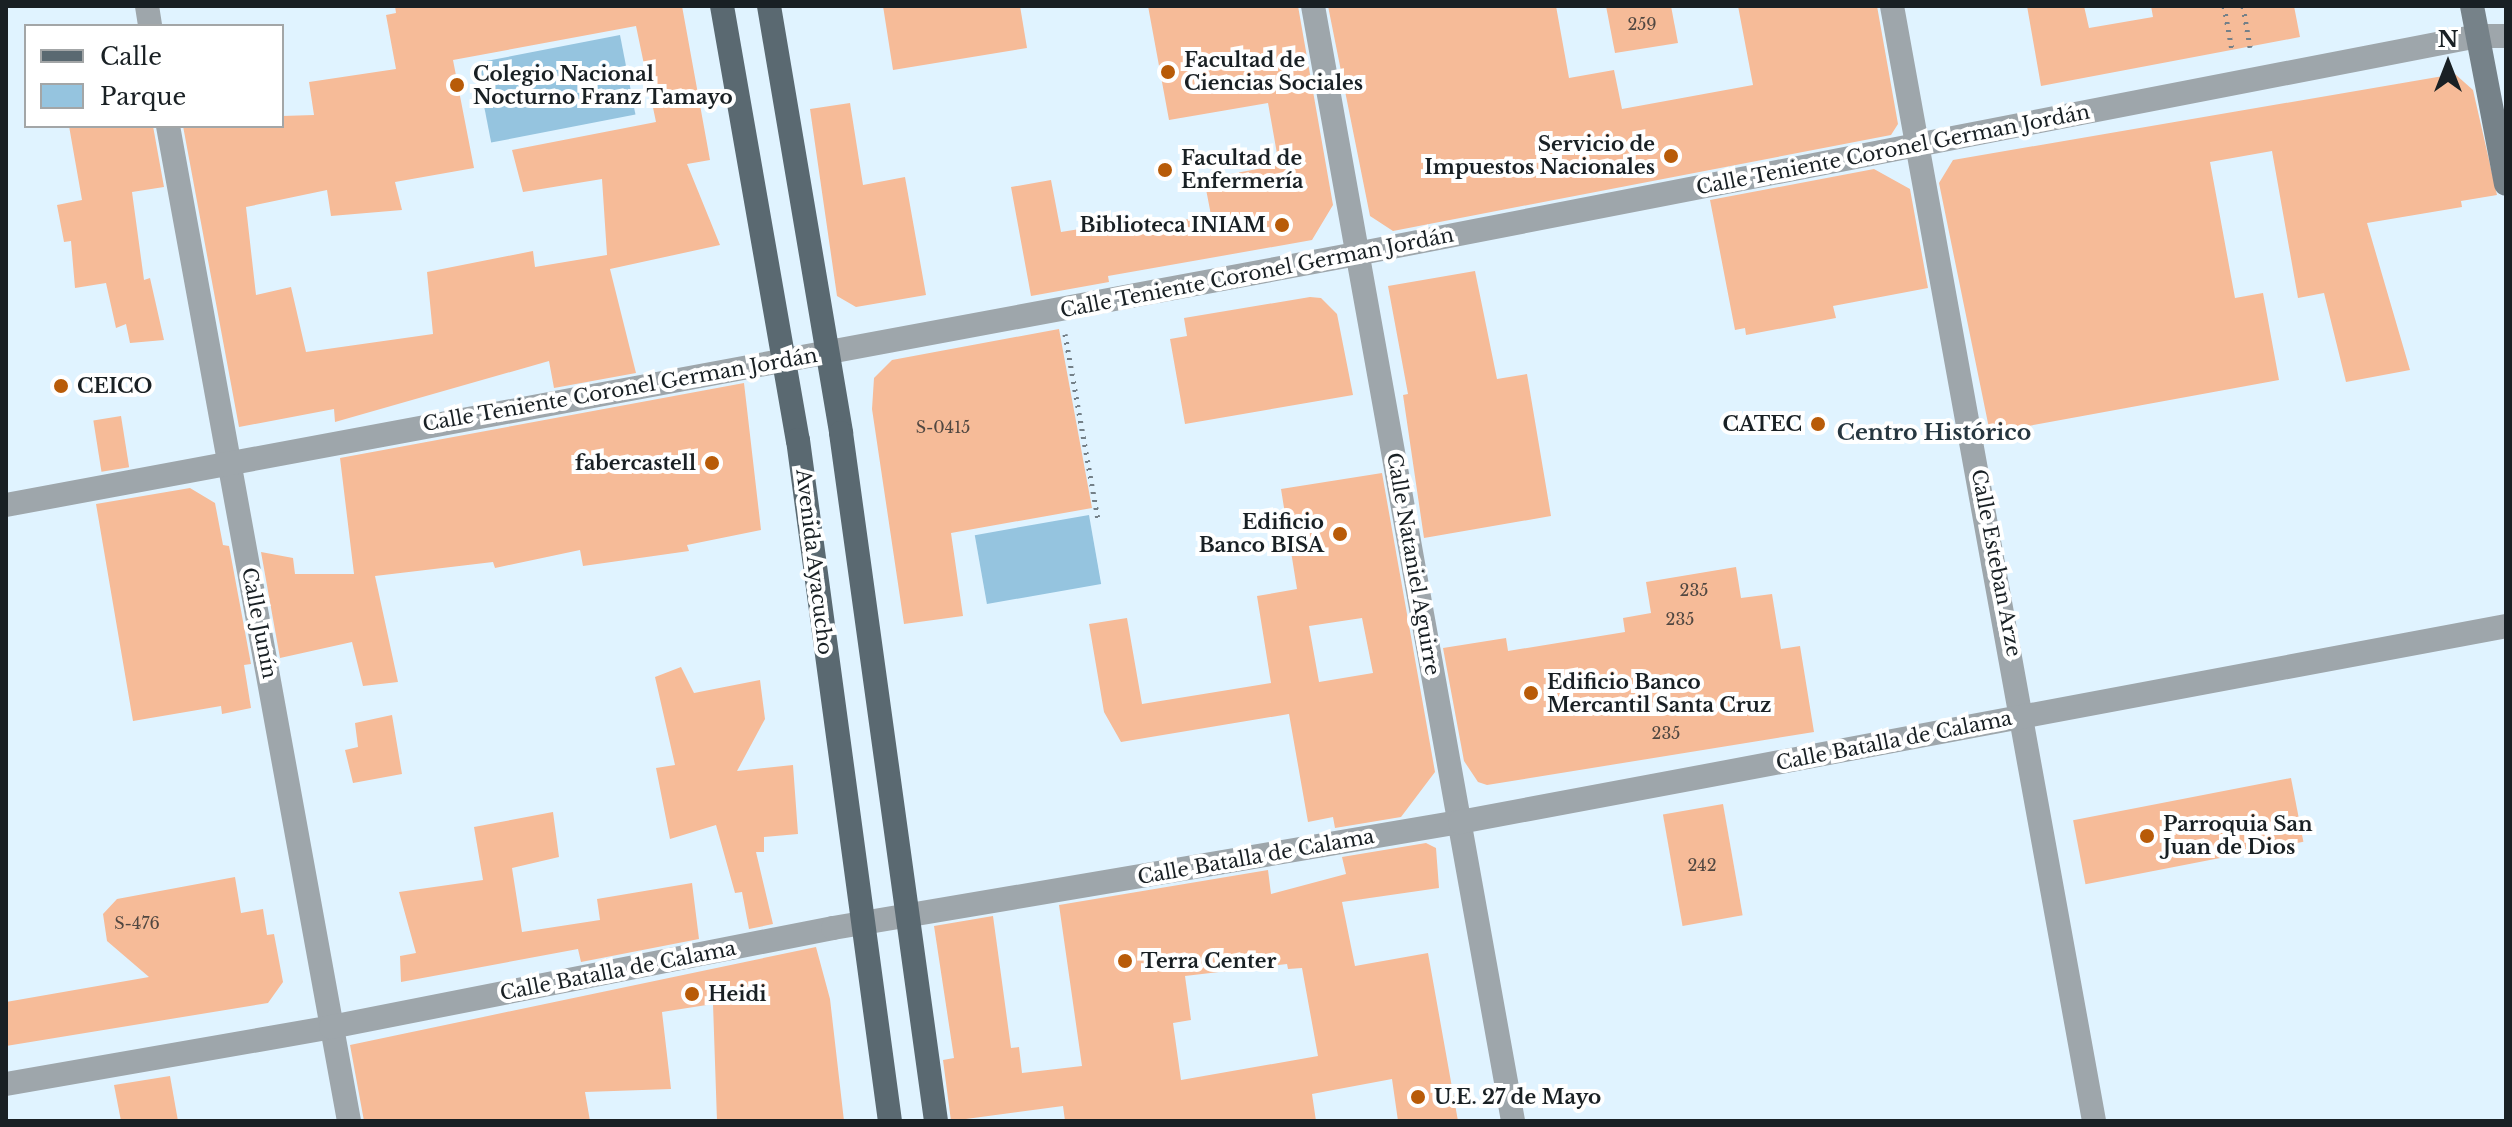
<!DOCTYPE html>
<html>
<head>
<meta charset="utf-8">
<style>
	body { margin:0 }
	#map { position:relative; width:2512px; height:1127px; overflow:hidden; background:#e0f3ff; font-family:"Libre Baskerville",serif }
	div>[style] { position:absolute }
	.green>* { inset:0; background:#95c4df; transform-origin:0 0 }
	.building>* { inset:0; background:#f6bb98; transform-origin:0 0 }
	.path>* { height:5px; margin-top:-2.5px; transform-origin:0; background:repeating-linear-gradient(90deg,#748088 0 2px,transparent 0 8px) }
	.street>* { height:24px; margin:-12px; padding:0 12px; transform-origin:12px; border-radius:12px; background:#9ea6ab }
	.secondary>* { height:24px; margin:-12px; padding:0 12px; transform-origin:12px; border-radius:12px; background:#768289 }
	.primary>* { height:24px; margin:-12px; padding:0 12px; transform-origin:12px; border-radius:12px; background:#5a6971 }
	.dots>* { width:22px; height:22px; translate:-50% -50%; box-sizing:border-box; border:4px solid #fff; border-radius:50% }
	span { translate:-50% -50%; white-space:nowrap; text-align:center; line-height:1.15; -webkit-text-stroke:8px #fff; paint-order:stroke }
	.number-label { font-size:16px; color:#504741 }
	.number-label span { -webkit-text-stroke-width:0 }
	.poi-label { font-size:20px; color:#192024; font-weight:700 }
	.left { translate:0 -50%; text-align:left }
	.right { translate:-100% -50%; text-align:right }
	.street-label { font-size:20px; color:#192024 }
	.neighbourhood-label { font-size:22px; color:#273740; font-weight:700 }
	.frame { position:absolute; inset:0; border:8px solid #192024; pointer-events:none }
	.legend { position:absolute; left:24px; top:24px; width:260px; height:104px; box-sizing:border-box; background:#fff; border:2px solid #a3a6a7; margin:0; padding:10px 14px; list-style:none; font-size:24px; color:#192024 }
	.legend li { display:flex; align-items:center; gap:16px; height:40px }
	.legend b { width:40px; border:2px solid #a3a6a7 }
	.north { position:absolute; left:2408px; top:24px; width:80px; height:80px; -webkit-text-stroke:6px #fff; paint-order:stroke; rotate:0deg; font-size:22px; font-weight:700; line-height:32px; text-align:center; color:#192024 }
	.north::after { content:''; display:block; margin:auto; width:28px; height:36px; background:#192024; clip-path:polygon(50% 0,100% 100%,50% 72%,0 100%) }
</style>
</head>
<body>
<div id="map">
	<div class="green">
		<div style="left:620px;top:35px;width:81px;height:147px;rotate:79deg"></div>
		<div style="left:1089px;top:515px;width:70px;height:116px;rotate:80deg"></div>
	</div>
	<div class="building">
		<div style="clip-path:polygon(evenodd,395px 6px,682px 6px,710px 160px,687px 164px,720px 245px,610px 269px,636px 373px,554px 388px,549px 361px,335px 422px,334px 409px,239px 427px,183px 126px,282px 126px,282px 116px,314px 115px,309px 82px,396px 69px,386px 15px,396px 13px,395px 6px,636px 26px,656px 122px,512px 150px,523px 192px,602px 179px,607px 255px,535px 267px,533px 251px,427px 272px,433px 334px,306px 352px,291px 287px,256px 295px,246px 207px,327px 190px,331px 216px,402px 210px,395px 182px,474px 168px,453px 60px,636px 26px)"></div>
		<div style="clip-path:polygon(883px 6px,1020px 6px,1027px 48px,893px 70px)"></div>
		<div style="clip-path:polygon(1148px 6px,1298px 6px,1333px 205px,1312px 240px,1108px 276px,1109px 282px,1031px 296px,1011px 187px,1051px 180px,1061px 232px,1092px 227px,1094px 236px,1211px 215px,1204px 179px,1279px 165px,1268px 103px,1169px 120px)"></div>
		<div style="clip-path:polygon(1328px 6px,1556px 6px,1569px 78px,1614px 70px,1622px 109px,1753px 85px,1738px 6px,1877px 6px,1898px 124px,1891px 135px,1393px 231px,1370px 216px)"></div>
		<div style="clip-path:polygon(1606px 6px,1671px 6px,1678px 43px,1615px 53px)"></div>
		<div style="clip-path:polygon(2027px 6px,2084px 6px,2089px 28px,2153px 17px,2151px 6px,2294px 6px,2300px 37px,2041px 86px)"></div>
		<div style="clip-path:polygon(2455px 74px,2473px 90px,2497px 195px,2461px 201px,2462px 207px,2367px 223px,2410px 370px,2346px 382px,2324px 293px,2298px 298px,2272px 151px,2210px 162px,2235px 298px,2263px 293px,2279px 380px,1990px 433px,1939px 183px,1953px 160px)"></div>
		<div style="clip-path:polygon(850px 103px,863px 185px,905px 177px,926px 295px,856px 307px,837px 296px,810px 109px)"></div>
		<div style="clip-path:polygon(69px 126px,153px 126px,164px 187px,132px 192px,144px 280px,150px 278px,164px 340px,130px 343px,126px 324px,116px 328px,106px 283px,75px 288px,71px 241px,64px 242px,57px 205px,82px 200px)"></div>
		<div style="clip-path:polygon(1874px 169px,1910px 189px,1928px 288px,1833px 306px,1836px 318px,1746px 335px,1745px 328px,1735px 330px,1710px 200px)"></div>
		<div style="clip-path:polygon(1475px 271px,1497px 379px,1527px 374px,1551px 516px,1424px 538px,1403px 395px,1408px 394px,1388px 286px)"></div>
		<div style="clip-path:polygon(1310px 297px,1321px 298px,1337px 314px,1353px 395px,1185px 424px,1170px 339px,1187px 336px,1184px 318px)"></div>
		<div style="clip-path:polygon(1059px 329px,1092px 508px,951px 533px,963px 616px,904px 624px,872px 409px,874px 378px,892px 360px)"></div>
		<div style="clip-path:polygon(744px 383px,761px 530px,687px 545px,689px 551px,583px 566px,580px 550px,495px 568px,493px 562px,375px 576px,398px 682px,363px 686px,352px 642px,280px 658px,261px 552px,293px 558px,295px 574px,354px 574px,340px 458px)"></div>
		<div style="left:121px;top:416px;width:52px;height:28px;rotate:81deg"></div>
		<div style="clip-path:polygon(evenodd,1382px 473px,1435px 772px,1401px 817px,1335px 828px,1333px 817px,1308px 822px,1289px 714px,1121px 742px,1104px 712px,1089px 624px,1127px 618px,1142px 704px,1271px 683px,1257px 596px,1297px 589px,1281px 489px,1382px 473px,1362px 618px,1373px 673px,1319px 682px,1309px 626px,1362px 618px)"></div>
		<div style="clip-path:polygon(190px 488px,215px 503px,223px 545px,229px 546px,251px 664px,244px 665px,251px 708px,222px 714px,221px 706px,133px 721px,96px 504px)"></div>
		<div style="clip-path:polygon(1736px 567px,1741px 598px,1772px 594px,1781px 649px,1800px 646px,1814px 732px,1487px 785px,1478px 782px,1464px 761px,1443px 648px,1506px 638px,1508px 651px,1625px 632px,1623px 618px,1651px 613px,1646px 582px)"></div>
		<div style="clip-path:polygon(681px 667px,694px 693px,760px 680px,765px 719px,737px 771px,793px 765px,798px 834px,764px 837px,764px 852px,756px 852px,773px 924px,749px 929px,742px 892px,735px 893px,716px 825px,670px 839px,656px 768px,675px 765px,655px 677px)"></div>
		<div style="clip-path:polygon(392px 715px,402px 774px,353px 783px,345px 750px,358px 747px,355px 723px)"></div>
		<div style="left:2291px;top:778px;width:65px;height:222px;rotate:79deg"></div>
		<div style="left:1723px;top:804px;width:113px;height:61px;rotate:80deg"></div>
		<div style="clip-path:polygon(553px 812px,559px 857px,512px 868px,522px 932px,600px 920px,597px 899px,692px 883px,699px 939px,581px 962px,578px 949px,401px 982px,400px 956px,416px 953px,399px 892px,483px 880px,474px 827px)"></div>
		<div style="clip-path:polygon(evenodd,1426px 843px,1436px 848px,1439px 888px,1342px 902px,1355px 966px,1428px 953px,1458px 1121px,1398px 1121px,1392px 1079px,1312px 1094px,1316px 1121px,1065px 1121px,1063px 1106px,951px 1121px,943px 1060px,954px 1058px,934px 926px,993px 916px,1011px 1048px,1019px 1047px,1022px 1073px,1082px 1066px,1059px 905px,1268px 870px,1271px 894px,1346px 874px,1342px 857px,1426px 843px,1287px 964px,1288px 969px,1302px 968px,1318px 1056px,1181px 1080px,1173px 1023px,1191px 1020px,1185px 976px,1287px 964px)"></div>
		<div style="clip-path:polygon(235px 877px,241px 913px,263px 909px,267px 935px,274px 934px,283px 982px,268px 1003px,6px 1046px,6px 1002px,149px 977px,107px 941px,103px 914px,117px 899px)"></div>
		<div style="clip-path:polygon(816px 947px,830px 999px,844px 1121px,717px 1121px,713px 1004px,662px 1012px,671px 1089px,585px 1092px,590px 1121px,364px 1121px,350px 1045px)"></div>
		<div style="clip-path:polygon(170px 1076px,178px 1121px,121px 1121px,114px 1085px)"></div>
	</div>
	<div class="path">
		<div style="left:2224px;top:6px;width:45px;rotate:79.7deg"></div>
		<div style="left:2243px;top:6px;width:42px;rotate:80.3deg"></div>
		<div style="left:1065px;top:334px;width:188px;rotate:79.9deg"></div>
	</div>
	<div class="street">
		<div style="left:147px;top:6px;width:20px;rotate:81deg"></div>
		<div style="left:1313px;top:6px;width:1133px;rotate:79.83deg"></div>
		<div style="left:1892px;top:6px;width:1133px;rotate:79.73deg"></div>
		<div style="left:168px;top:126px;width:1011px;rotate:79.69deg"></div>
		<div style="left:6px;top:505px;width:1373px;rotate:-10.53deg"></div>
		<div style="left:1356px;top:254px;width:1143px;rotate:-11deg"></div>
		<div style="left:2478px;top:36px;width:28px"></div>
		<div style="left:6px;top:1084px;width:330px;rotate:-9.9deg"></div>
		<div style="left:331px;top:1027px;width:512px;rotate:-11.16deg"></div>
		<div style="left:833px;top:928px;width:636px;rotate:-9.6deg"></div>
		<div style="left:1460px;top:822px;width:1064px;rotate:-10.61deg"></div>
	</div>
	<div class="secondary">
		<div style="left:2472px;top:6px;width:181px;rotate:79.2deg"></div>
	</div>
	<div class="primary">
		<div style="left:722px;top:6px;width:441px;rotate:80.1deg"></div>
		<div style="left:798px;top:440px;width:687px;rotate:82.31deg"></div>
		<div style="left:769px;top:6px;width:433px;rotate:80.4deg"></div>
		<div style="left:841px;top:433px;width:695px;rotate:82.14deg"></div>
	</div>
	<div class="dots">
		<div style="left:1168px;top:72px;background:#b85b08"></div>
		<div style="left:457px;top:85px;background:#b85b08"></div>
		<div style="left:1671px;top:156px;background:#b85b08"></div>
		<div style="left:1165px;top:170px;background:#b85b08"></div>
		<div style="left:1282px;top:225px;background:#b85b08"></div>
		<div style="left:61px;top:386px;background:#b85b08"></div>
		<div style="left:1818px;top:424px;background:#b85b08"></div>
		<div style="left:712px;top:463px;background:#b85b08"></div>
		<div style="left:1340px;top:534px;background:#b85b08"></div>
		<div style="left:1531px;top:693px;background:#b85b08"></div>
		<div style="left:2147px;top:836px;background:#b85b08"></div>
		<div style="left:1125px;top:961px;background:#b85b08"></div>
		<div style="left:692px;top:994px;background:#b85b08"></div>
		<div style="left:1418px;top:1097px;background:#b85b08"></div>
	</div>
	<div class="number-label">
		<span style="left:1642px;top:24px">259</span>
		<span style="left:943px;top:427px">S-0415</span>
		<span style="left:1694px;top:590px">235</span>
		<span style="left:1680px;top:619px">235</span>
		<span style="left:1666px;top:733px">235</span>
		<span style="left:1702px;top:865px">242</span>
		<span style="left:137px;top:923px">S-476</span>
	</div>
	<div class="poi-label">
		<span class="left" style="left:1184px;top:72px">Facultad de<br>Ciencias Sociales</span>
		<span class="left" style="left:473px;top:86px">Colegio Nacional<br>Nocturno Franz Tamayo</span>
		<span class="right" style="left:1655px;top:156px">Servicio de<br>Impuestos Nacionales</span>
		<span class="left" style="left:1181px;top:170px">Facultad de<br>Enfermería</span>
		<span class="right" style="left:1266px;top:225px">Biblioteca INIAM</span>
		<span class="left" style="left:77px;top:386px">CEICO</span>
		<span class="right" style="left:1802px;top:424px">CATEC</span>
		<span class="right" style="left:696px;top:463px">fabercastell</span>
		<span class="right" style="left:1324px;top:534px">Edificio<br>Banco BISA</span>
		<span class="left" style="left:1547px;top:694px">Edificio Banco<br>Mercantil Santa Cruz</span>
		<span class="left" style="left:2163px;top:836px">Parroquia San<br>Juan de Dios</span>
		<span class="left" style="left:1141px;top:961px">Terra Center</span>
		<span class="left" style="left:708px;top:994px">Heidi</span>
		<span class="left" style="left:1434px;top:1097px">U.E. 27 de Mayo</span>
	</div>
	<div class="street-label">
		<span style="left:1893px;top:150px;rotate:-11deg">Calle Teniente Coronel German Jordán</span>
		<span style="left:1257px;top:273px;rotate:-11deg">Calle Teniente Coronel German Jordán</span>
		<span style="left:620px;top:390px;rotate:-10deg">Calle Teniente Coronel German Jordán</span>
		<span style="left:814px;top:562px;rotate:83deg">Avenida Ayacucho</span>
		<span style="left:1996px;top:563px;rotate:79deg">Calle Esteban Arze</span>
		<span style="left:1413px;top:564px;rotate:80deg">Calle Nataniel Aguirre</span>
		<span style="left:259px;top:623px;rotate:79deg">Calle Junín</span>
		<span style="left:1894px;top:741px;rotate:-11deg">Calle Batalla de Calama</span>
		<span style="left:1256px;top:857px;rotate:-10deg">Calle Batalla de Calama</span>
		<span style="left:618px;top:971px;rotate:-11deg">Calle Batalla de Calama</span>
	</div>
	<div class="neighbourhood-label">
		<span style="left:1934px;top:433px">Centro Histórico</span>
	</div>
	<div class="frame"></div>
	<ul class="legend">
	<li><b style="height:10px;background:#5a6971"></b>Calle</li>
	<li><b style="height:22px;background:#95c4df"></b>Parque</li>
	</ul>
	<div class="north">N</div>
</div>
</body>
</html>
